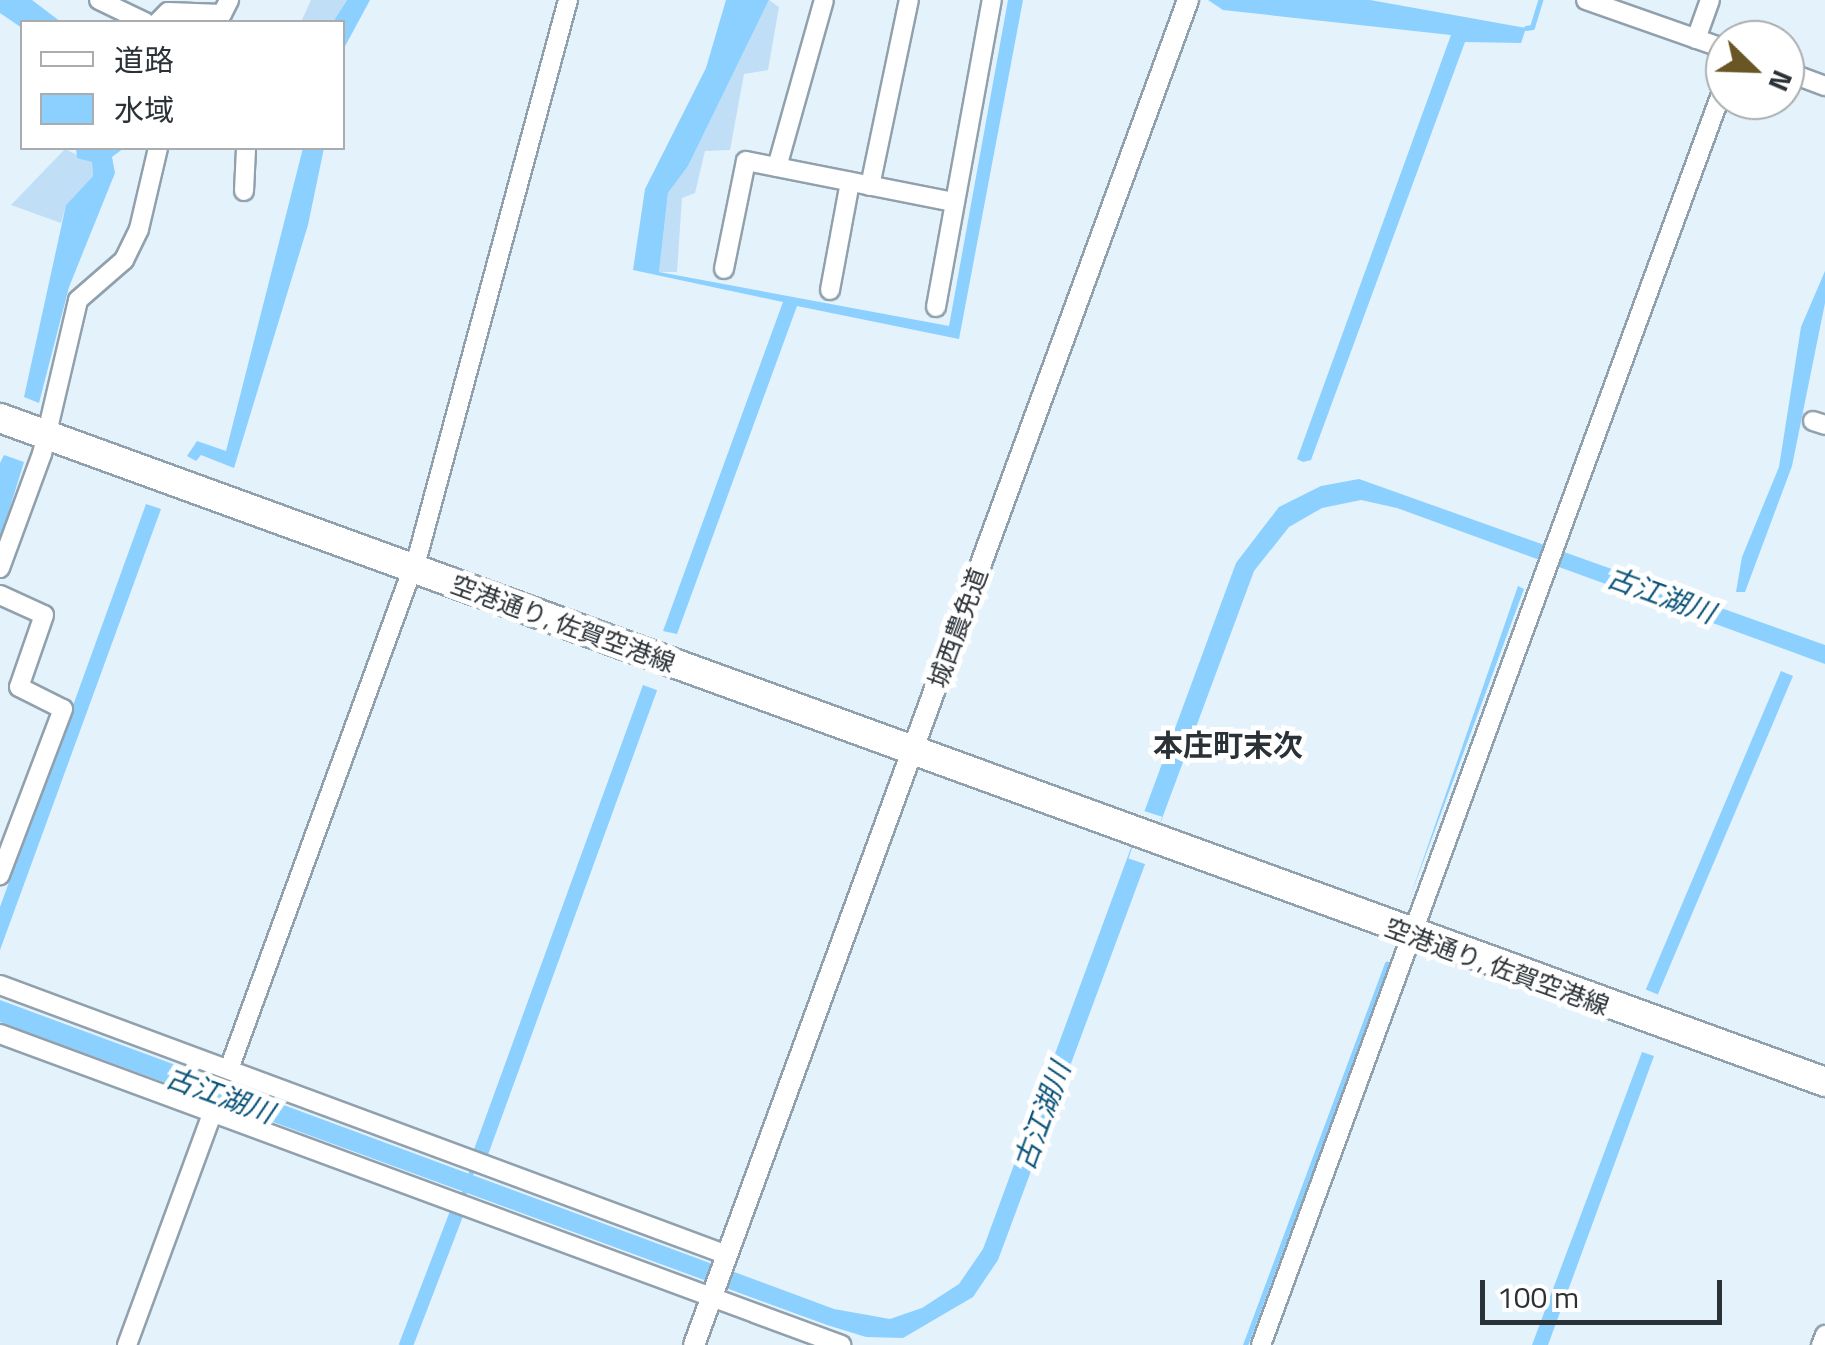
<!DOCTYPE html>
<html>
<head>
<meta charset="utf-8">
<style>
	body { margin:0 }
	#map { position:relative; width:1825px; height:1345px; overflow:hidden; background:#e4f2fc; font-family:"Titillium Web","Noto Sans JP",sans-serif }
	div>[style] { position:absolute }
	.green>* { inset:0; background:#c0dff6 }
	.water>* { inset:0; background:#8bd0ff; transform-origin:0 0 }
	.pier>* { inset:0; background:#e4f2fc; transform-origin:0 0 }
	.stream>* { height:5px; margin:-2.5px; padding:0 2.5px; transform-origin:2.5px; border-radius:2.5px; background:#8bd0ff }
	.roads { filter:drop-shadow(2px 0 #90a1ad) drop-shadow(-2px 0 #90a1ad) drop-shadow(0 2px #90a1ad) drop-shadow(0 -2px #90a1ad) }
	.minor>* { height:18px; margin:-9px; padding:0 9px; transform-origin:9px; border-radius:9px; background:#fff }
	.tertiary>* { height:20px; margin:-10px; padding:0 10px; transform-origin:10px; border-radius:10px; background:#fff }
	.primary>* { height:28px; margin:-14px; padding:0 14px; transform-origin:14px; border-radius:14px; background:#fff }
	span { translate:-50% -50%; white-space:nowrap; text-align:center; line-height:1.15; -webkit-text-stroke:10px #fff; paint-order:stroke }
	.street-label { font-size:25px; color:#2b3237 }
	.water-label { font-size:28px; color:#0b5379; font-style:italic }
	.quarter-label { font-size:30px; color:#2b3237; font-weight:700 }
	.legend { position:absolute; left:20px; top:20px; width:325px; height:130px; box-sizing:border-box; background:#fff; border:2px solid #aaadaf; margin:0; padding:12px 18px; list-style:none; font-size:30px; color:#2b3237 }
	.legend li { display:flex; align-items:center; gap:20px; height:50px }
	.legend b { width:50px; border:2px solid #aaadaf }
	.north { position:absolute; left:1705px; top:20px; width:100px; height:100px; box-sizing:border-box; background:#fff; border:2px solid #aaadaf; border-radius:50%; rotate:113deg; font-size:28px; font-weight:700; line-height:40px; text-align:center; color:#2b3237 }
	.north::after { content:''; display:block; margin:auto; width:35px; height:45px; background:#685624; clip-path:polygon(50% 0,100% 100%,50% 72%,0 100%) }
	.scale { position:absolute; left:1480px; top:1280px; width:242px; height:45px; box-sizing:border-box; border:5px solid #2b3237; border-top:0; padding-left:12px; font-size:30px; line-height:35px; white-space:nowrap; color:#2b3237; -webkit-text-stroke:8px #fff; paint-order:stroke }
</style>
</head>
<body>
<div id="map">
	<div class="green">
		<div style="clip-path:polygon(311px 0,347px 0,333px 22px,301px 22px)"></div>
		<div style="clip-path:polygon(769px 0,779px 7px,768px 70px,744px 74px,730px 150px,705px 151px,695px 193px,682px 198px,677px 272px,659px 272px,668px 193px,688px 166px)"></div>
		<div style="clip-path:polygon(65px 149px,92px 162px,93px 176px,66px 205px,61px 223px,11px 205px)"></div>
	</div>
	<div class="water">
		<div style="clip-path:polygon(0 0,32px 0,61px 22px,22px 28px,0 13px)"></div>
		<div style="clip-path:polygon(347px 0,370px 0,343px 50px,342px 22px,333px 22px)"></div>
		<div style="clip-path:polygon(726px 0,769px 0,688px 166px,668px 193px,659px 272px,949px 326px,1008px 0,1023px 0,959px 339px,797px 306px,677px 634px,663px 631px,783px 302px,633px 270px,645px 189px,706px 68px)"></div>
		<div style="clip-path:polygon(1208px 0,1370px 0,1526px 28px,1521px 43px,1465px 42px,1311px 460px,1303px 462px,1297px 459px,1451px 35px,1223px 10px)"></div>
		<div style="clip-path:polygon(76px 148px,124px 148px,112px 157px,115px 173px,69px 287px,39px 403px,24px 397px,66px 205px,93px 176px,92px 162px,77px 158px)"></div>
		<div style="clip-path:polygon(303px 148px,324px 148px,308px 225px,234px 468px,201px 455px,196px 461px,187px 456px,197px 441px,226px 451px)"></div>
		<div style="clip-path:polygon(1825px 271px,1825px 303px,1792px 466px,1745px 592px,1736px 592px,1742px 557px,1779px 467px,1801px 327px)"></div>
		<div style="clip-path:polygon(4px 455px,24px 462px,0 540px,0 463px)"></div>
		<div style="clip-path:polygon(1359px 479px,1825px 645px,1825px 664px,1397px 508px,1361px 500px,1322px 508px,1289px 527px,1254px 571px,998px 1260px,973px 1297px,903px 1338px,866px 1337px,827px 1325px,0 1022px,0 1000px,834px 1309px,890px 1319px,922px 1308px,959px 1284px,983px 1249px,1236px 563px,1279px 507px,1321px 486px)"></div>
		<div style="clip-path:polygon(146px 504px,161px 509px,0 950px,0 907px)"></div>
		<div style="clip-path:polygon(1518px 586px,1524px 589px,1409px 900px)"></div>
		<div style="left:1781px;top:671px;width:13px;height:346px;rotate:23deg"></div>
		<div style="left:643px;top:685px;width:15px;height:495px;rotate:20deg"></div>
		<div style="clip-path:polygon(1642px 1052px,1654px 1056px,1548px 1345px,1532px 1345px)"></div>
		<div style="left:450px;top:1211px;width:14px;height:143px;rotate:21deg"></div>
	</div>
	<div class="pier">
		<div style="left:1144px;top:811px;width:19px;height:50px;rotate:18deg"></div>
	</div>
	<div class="stream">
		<div style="left:1526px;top:28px;width:6px;rotate:-9deg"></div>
		<div style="left:1532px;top:27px;width:28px;rotate:-73deg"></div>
		<div style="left:463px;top:1194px;width:27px;rotate:-70deg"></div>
		<div style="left:1245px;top:1345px;width:407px;rotate:-69.6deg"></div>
	</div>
	<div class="roads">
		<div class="minor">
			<div style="left:99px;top:0;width:51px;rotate:25.6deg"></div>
			<div style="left:1586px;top:0;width:147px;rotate:19.4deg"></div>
			<div style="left:158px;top:22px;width:14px;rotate:-45deg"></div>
			<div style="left:168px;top:12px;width:54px;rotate:2.1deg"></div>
			<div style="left:222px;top:14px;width:16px;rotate:-63deg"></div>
			<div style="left:1696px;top:39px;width:41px;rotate:-70.3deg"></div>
			<div style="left:1785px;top:71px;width:43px;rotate:20.6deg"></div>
			<div style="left:777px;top:167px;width:173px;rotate:-74.3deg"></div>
			<div style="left:870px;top:186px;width:190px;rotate:-78.2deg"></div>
			<div style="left:244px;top:191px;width:43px;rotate:-87.3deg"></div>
			<div style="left:724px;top:269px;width:110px;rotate:-78.5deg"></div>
			<div style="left:746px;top:161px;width:212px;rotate:11.2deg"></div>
			<div style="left:830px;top:290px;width:110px;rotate:-79.5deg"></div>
			<div style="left:936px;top:307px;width:312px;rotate:-79.7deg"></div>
			<div style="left:1813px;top:421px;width:13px;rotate:18deg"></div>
			<div style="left:0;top:568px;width:121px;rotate:-69.8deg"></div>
			<div style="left:42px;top:454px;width:158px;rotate:-76.8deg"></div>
			<div style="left:78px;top:300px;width:61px;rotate:-41deg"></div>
			<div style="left:124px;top:260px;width:34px;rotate:-64deg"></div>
			<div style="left:139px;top:229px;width:83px;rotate:-76.8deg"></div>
			<div style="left:0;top:595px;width:48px;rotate:24.4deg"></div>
			<div style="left:44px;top:615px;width:76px;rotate:109.1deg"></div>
			<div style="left:19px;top:687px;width:49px;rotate:26.6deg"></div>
			<div style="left:63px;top:709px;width:178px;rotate:110.8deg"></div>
			<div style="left:0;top:985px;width:776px;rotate:20.37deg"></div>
			<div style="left:0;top:1034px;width:897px;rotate:20.29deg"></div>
			<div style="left:229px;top:1069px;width:552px;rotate:-69.86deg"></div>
			<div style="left:419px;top:551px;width:571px;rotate:-74.87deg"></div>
			<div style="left:127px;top:1345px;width:246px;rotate:-69.8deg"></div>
			<div style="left:1261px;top:1345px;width:1345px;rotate:-69.81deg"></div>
			<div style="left:1821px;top:1345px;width:11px;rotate:-68deg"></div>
		</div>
		<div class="tertiary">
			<div style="left:694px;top:1345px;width:1433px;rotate:-69.83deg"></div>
		</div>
		<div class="primary">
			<div style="left:0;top:418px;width:1942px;rotate:19.99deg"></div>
		</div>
	</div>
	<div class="street-label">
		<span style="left:563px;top:624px;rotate:20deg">空港通り, 佐賀空港線</span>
		<span style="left:958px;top:628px;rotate:-70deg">城西農免道</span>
		<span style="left:1497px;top:967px;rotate:20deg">空港通り, 佐賀空港線</span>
	</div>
	<div class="water-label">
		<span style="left:1661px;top:595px;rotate:20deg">古江湖川</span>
		<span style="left:220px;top:1095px;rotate:20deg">古江湖川</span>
		<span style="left:1042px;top:1116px;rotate:-70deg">古江湖川</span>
	</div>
	<div class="quarter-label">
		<span style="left:1228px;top:745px">本庄町末次</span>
	</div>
	<ul class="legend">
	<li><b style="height:12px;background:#fff"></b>道路</li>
	<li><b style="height:28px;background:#8bd0ff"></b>水域</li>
	</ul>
	<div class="north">N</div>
	<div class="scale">100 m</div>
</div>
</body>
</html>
